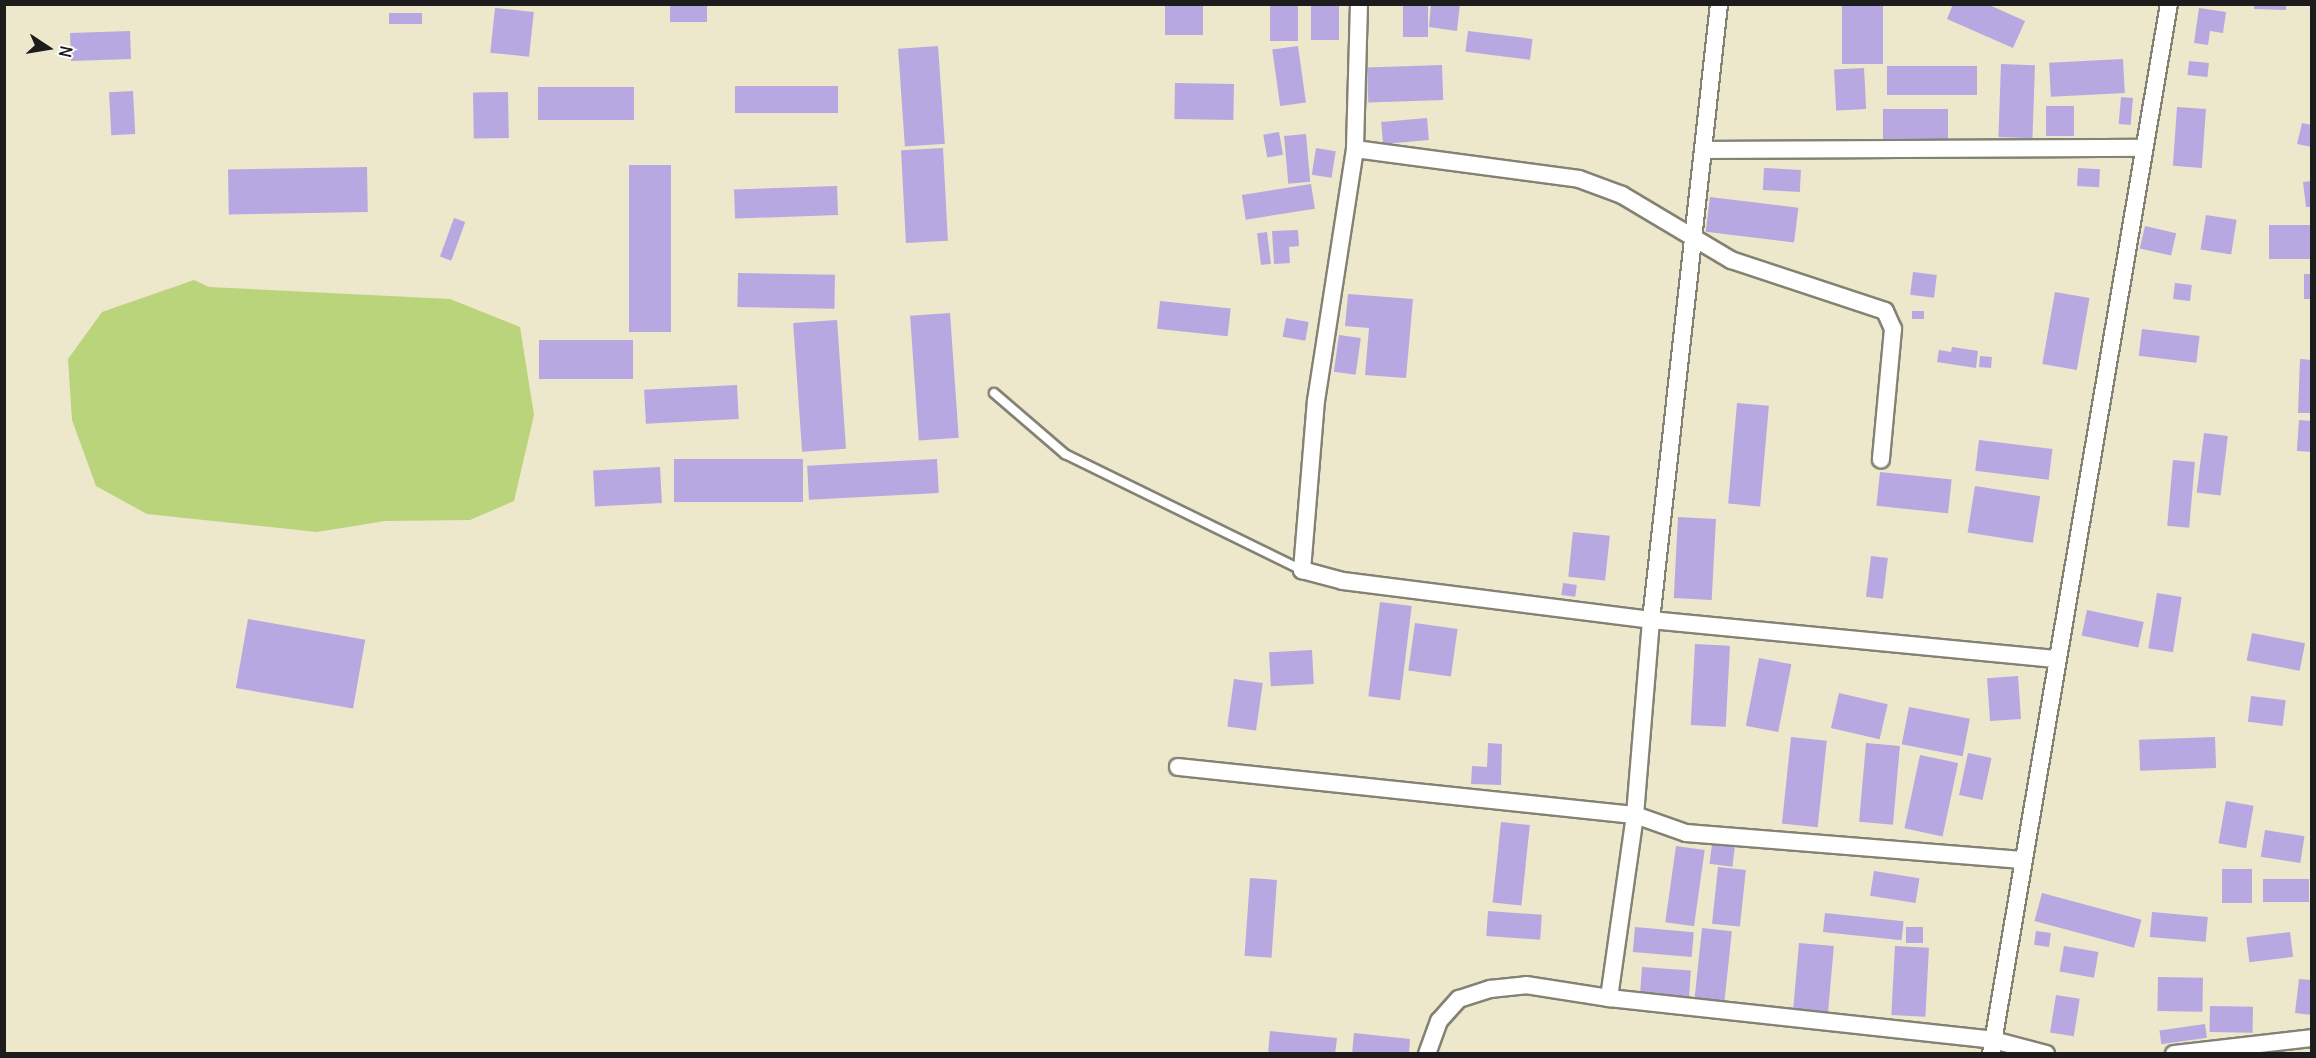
<!DOCTYPE html>
<html>
<head>
<meta charset="utf-8">
<style>
	body { margin:0 }
	#map { position:relative; width:2316px; height:1058px; overflow:hidden; background:#ede7cc; font-family:Delius,sans-serif }
	div>[style] { position:absolute }
	.green>* { inset:0; background:#b9d47a }
	.building>* { inset:0; background:#b7a8e1; transform-origin:0 0 }
	.roads { filter:drop-shadow(2px 0 #848274) drop-shadow(-2px 0 #848274) drop-shadow(0 2px #848274) drop-shadow(0 -2px #848274) }
	.service>* { height:8px; margin:-4px; padding:0 4px; transform-origin:4px; border-radius:4px; background:#fff }
	.minor>* { height:16px; margin:-8px; padding:0 8px; transform-origin:8px; border-radius:8px; background:#fff }
	span { translate:-50% -50%; white-space:nowrap; text-align:center; line-height:1.15; -webkit-text-stroke:6px #fff; paint-order:stroke }
	.frame { position:absolute; inset:0; border:6px solid #1c1c1c; pointer-events:none }
	.north { position:absolute; left:18px; top:18px; width:60px; height:60px; -webkit-text-stroke:4px #fff; paint-order:stroke; rotate:102deg; font-size:16px; font-weight:700; line-height:24px; text-align:center; color:#1c1c1c }
	.north::after { content:''; display:block; margin:auto; width:21px; height:27px; background:#1c1c1c; clip-path:polygon(50% 0,100% 100%,50% 72%,0 100%) }
</style>
</head>
<body>
<div id="map">
	<div class="green">
		<div style="clip-path:polygon(194px 280px,209px 287px,450px 299px,520px 327px,534px 415px,514px 501px,470px 520px,385px 521px,317px 532px,147px 514px,96px 486px,72px 420px,68px 359px,102px 312px)"></div>
	</div>
	<div class="building">
		<div style="left:670px;top:4px;width:37px;height:18px"></div>
		<div style="left:1165px;top:4px;width:38px;height:31px"></div>
		<div style="left:1270px;top:4px;width:28px;height:37px"></div>
		<div style="left:1311px;top:4px;width:28px;height:36px"></div>
		<div style="left:1403px;top:4px;width:25px;height:33px"></div>
		<div style="clip-path:polygon(1431px 4px,1460px 4px,1457px 31px,1429px 27px)"></div>
		<div style="clip-path:polygon(1953px 4px,1987px 4px,2025px 21px,2013px 48px,1947px 19px)"></div>
		<div style="clip-path:polygon(2254px 4px,2286px 4px,2286px 10px,2254px 9px)"></div>
		<div style="left:1842px;top:5px;width:41px;height:59px"></div>
		<div style="left:495px;top:8px;width:39px;height:45px;rotate:6deg"></div>
		<div style="clip-path:polygon(2199px 8px,2226px 12px,2223px 33px,2210px 31px,2208px 45px,2194px 43px)"></div>
		<div style="left:422px;top:13px;width:11px;height:33px;rotate:90deg"></div>
		<div style="left:130px;top:31px;width:28px;height:60px;rotate:88deg"></div>
		<div style="left:1468px;top:31px;width:65px;height:21px;rotate:7deg"></div>
		<div style="left:938px;top:46px;width:98px;height:40px;rotate:86deg"></div>
		<div style="left:1298px;top:46px;width:57px;height:26px;rotate:82deg"></div>
		<div style="left:2123px;top:59px;width:34px;height:74px;rotate:87deg"></div>
		<div style="left:2189px;top:61px;width:20px;height:14px;rotate:6deg"></div>
		<div style="left:2001px;top:64px;width:34px;height:73px;rotate:2deg"></div>
		<div style="left:1442px;top:65px;width:35px;height:75px;rotate:88deg"></div>
		<div style="left:1977px;top:66px;width:29px;height:90px;rotate:90deg"></div>
		<div style="left:1864px;top:68px;width:41px;height:30px;rotate:87deg"></div>
		<div style="left:1175px;top:83px;width:59px;height:36px;rotate:1deg"></div>
		<div style="left:838px;top:86px;width:27px;height:103px;rotate:90deg"></div>
		<div style="left:634px;top:87px;width:33px;height:96px;rotate:90deg"></div>
		<div style="left:133px;top:91px;width:43px;height:24px;rotate:87deg"></div>
		<div style="left:508px;top:92px;width:46px;height:35px;rotate:89deg"></div>
		<div style="left:2121px;top:97px;width:12px;height:27px;rotate:5deg"></div>
		<div style="left:2046px;top:106px;width:28px;height:30px"></div>
		<div style="left:2177px;top:107px;width:29px;height:59px;rotate:4deg"></div>
		<div style="left:1948px;top:109px;width:30px;height:65px;rotate:90deg"></div>
		<div style="left:1427px;top:118px;width:22px;height:46px;rotate:85deg"></div>
		<div style="clip-path:polygon(2302px 123px,2312px 125px,2312px 147px,2297px 144px)"></div>
		<div style="left:1279px;top:132px;width:23px;height:16px;rotate:80deg"></div>
		<div style="left:1306px;top:134px;width:48px;height:22px;rotate:85deg"></div>
		<div style="left:943px;top:148px;width:93px;height:42px;rotate:87deg"></div>
		<div style="left:1316px;top:148px;width:20px;height:27px;rotate:9deg"></div>
		<div style="left:629px;top:165px;width:42px;height:167px"></div>
		<div style="left:367px;top:167px;width:45px;height:139px;rotate:89deg"></div>
		<div style="left:1764px;top:168px;width:37px;height:22px;rotate:3deg"></div>
		<div style="left:2078px;top:168px;width:22px;height:18px;rotate:3deg"></div>
		<div style="clip-path:polygon(2312px 181px,2312px 207px,2306px 207px,2303px 182px)"></div>
		<div style="left:1311px;top:184px;width:25px;height:70px;rotate:81deg"></div>
		<div style="left:837px;top:186px;width:29px;height:103px;rotate:88deg"></div>
		<div style="left:1710px;top:197px;width:89px;height:35px;rotate:7deg"></div>
		<div style="left:2206px;top:215px;width:31px;height:35px;rotate:9deg"></div>
		<div style="left:454px;top:218px;width:12px;height:41px;rotate:20deg"></div>
		<div style="left:2312px;top:225px;width:34px;height:43px;rotate:90deg"></div>
		<div style="left:2145px;top:226px;width:32px;height:23px;rotate:13deg"></div>
		<div style="clip-path:polygon(1298px 230px,1299px 246px,1289px 247px,1290px 263px,1274px 264px,1272px 231px)"></div>
		<div style="left:1267px;top:232px;width:32px;height:10px;rotate:83deg"></div>
		<div style="left:1913px;top:272px;width:24px;height:23px;rotate:7deg"></div>
		<div style="left:738px;top:273px;width:97px;height:34px;rotate:1deg"></div>
		<div style="left:2304px;top:274px;width:8px;height:25px"></div>
		<div style="left:2175px;top:283px;width:17px;height:16px;rotate:7deg"></div>
		<div style="left:2055px;top:292px;width:35px;height:73px;rotate:10deg"></div>
		<div style="clip-path:polygon(1348px 294px,1413px 299px,1406px 378px,1365px 375px,1369px 328px,1345px 326px)"></div>
		<div style="left:1160px;top:301px;width:71px;height:28px;rotate:6deg"></div>
		<div style="left:1912px;top:311px;width:12px;height:8px"></div>
		<div style="left:950px;top:313px;width:125px;height:40px;rotate:86deg"></div>
		<div style="left:1286px;top:318px;width:23px;height:19px;rotate:10deg"></div>
		<div style="left:837px;top:320px;width:129px;height:44px;rotate:86deg"></div>
		<div style="left:2142px;top:329px;width:58px;height:27px;rotate:7deg"></div>
		<div style="left:1339px;top:335px;width:22px;height:37px;rotate:8deg"></div>
		<div style="left:633px;top:340px;width:39px;height:94px;rotate:90deg"></div>
		<div style="clip-path:polygon(1952px 347px,1978px 351px,1976px 368px,1937px 362px,1939px 350px,1951px 352px)"></div>
		<div style="left:1980px;top:356px;width:12px;height:11px;rotate:5deg"></div>
		<div style="clip-path:polygon(2300px 359px,2312px 360px,2312px 413px,2298px 413px)"></div>
		<div style="left:737px;top:385px;width:34px;height:93px;rotate:87deg"></div>
		<div style="left:1737px;top:403px;width:32px;height:101px;rotate:5deg"></div>
		<div style="left:2299px;top:420px;width:13px;height:31px;rotate:4deg"></div>
		<div style="left:2204px;top:433px;width:24px;height:60px;rotate:7deg"></div>
		<div style="left:1979px;top:440px;width:74px;height:31px;rotate:7deg"></div>
		<div style="left:803px;top:459px;width:43px;height:129px;rotate:90deg"></div>
		<div style="left:937px;top:459px;width:34px;height:130px;rotate:87deg"></div>
		<div style="left:2173px;top:460px;width:22px;height:66px;rotate:5deg"></div>
		<div style="left:660px;top:467px;width:36px;height:67px;rotate:87deg"></div>
		<div style="left:1880px;top:472px;width:72px;height:34px;rotate:6deg"></div>
		<div style="left:1975px;top:486px;width:66px;height:47px;rotate:9deg"></div>
		<div style="left:1678px;top:517px;width:38px;height:81px;rotate:3deg"></div>
		<div style="left:1573px;top:532px;width:37px;height:45px;rotate:6deg"></div>
		<div style="left:1871px;top:556px;width:17px;height:41px;rotate:7deg"></div>
		<div style="left:1563px;top:583px;width:14px;height:12px;rotate:8deg"></div>
		<div style="left:2157px;top:593px;width:25px;height:56px;rotate:9deg"></div>
		<div style="left:1380px;top:602px;width:32px;height:95px;rotate:7deg"></div>
		<div style="left:2087px;top:610px;width:58px;height:26px;rotate:12deg"></div>
		<div style="left:248px;top:619px;width:119px;height:70px;rotate:10deg"></div>
		<div style="left:1415px;top:623px;width:43px;height:48px;rotate:8deg"></div>
		<div style="left:2252px;top:633px;width:54px;height:28px;rotate:11deg"></div>
		<div style="left:1695px;top:644px;width:35px;height:81px;rotate:3deg"></div>
		<div style="left:1312px;top:650px;width:34px;height:43px;rotate:87deg"></div>
		<div style="left:1759px;top:658px;width:33px;height:69px;rotate:11deg"></div>
		<div style="left:2018px;top:676px;width:43px;height:31px;rotate:86deg"></div>
		<div style="left:1234px;top:679px;width:29px;height:48px;rotate:8deg"></div>
		<div style="left:1839px;top:693px;width:50px;height:36px;rotate:13deg"></div>
		<div style="left:2251px;top:696px;width:35px;height:26px;rotate:7deg"></div>
		<div style="left:1909px;top:707px;width:62px;height:38px;rotate:11deg"></div>
		<div style="left:1791px;top:737px;width:36px;height:87px;rotate:6deg"></div>
		<div style="left:2215px;top:737px;width:31px;height:76px;rotate:88deg"></div>
		<div style="clip-path:polygon(1488px 743px,1502px 744px,1501px 785px,1471px 784px,1472px 766px,1487px 767px)"></div>
		<div style="left:1866px;top:743px;width:34px;height:79px;rotate:5deg"></div>
		<div style="left:1968px;top:753px;width:24px;height:43px;rotate:12deg"></div>
		<div style="left:1920px;top:755px;width:39px;height:75px;rotate:12deg"></div>
		<div style="left:2226px;top:801px;width:28px;height:43px;rotate:10deg"></div>
		<div style="left:1501px;top:822px;width:29px;height:81px;rotate:6deg"></div>
		<div style="left:2265px;top:830px;width:40px;height:27px;rotate:9deg"></div>
		<div style="left:1712px;top:844px;width:23px;height:20px;rotate:7deg"></div>
		<div style="left:1676px;top:846px;width:29px;height:77px;rotate:8deg"></div>
		<div style="left:1718px;top:867px;width:28px;height:57px;rotate:6deg"></div>
		<div style="left:2222px;top:869px;width:30px;height:34px"></div>
		<div style="left:1874px;top:871px;width:46px;height:25px;rotate:9deg"></div>
		<div style="left:1250px;top:878px;width:27px;height:78px;rotate:4deg"></div>
		<div style="left:2263px;top:879px;width:46px;height:23px"></div>
		<div style="left:2042px;top:893px;width:103px;height:29px;rotate:15deg"></div>
		<div style="left:1488px;top:911px;width:54px;height:25px;rotate:4deg"></div>
		<div style="left:2152px;top:912px;width:56px;height:25px;rotate:5deg"></div>
		<div style="left:1825px;top:913px;width:79px;height:19px;rotate:6deg"></div>
		<div style="left:1635px;top:927px;width:59px;height:25px;rotate:5deg"></div>
		<div style="left:1906px;top:927px;width:17px;height:16px"></div>
		<div style="left:1702px;top:928px;width:30px;height:75px;rotate:6deg"></div>
		<div style="left:2036px;top:931px;width:15px;height:14px;rotate:8deg"></div>
		<div style="left:2290px;top:932px;width:25px;height:44px;rotate:83deg"></div>
		<div style="left:1799px;top:943px;width:35px;height:68px;rotate:5deg"></div>
		<div style="left:1895px;top:946px;width:34px;height:69px;rotate:3deg"></div>
		<div style="left:2064px;top:946px;width:35px;height:26px;rotate:10deg"></div>
		<div style="left:1642px;top:967px;width:49px;height:31px;rotate:4deg"></div>
		<div style="left:2158px;top:977px;width:45px;height:34px;rotate:1deg"></div>
		<div style="clip-path:polygon(2299px 979px,2312px 980px,2312px 1015px,2295px 1013px)"></div>
		<div style="left:2056px;top:995px;width:24px;height:38px;rotate:9deg"></div>
		<div style="left:2210px;top:1006px;width:43px;height:26px;rotate:1deg"></div>
		<div style="left:2205px;top:1024px;width:14px;height:46px;rotate:82deg"></div>
		<div style="clip-path:polygon(1270px 1031px,1337px 1038px,1335px 1054px,1268px 1054px)"></div>
		<div style="clip-path:polygon(1354px 1033px,1410px 1039px,1409px 1054px,1352px 1054px)"></div>
	</div>
	<div class="roads">
		<div class="service">
			<div style="left:994px;top:393px;width:94px;rotate:40.7deg"></div>
			<div style="left:1065px;top:454px;width:264px;rotate:26.1deg"></div>
		</div>
		<div class="minor">
			<div style="left:1359px;top:4px;width:145px;rotate:91.6deg"></div>
			<div style="left:1355px;top:149px;width:254px;rotate:98.8deg"></div>
			<div style="left:1316px;top:400px;width:171px;rotate:94.7deg"></div>
			<div style="left:1302px;top:570px;width:42px;rotate:15deg"></div>
			<div style="left:1343px;top:581px;width:310px;rotate:7.2deg"></div>
			<div style="left:1651px;top:620px;width:406px;rotate:5.5deg"></div>
			<div style="left:1355px;top:149px;width:226px;rotate:7.6deg"></div>
			<div style="left:1579px;top:179px;width:46px;rotate:20.4deg"></div>
			<div style="left:1622px;top:195px;width:127px;rotate:30.8deg"></div>
			<div style="left:1731px;top:260px;width:162px;rotate:18.3deg"></div>
			<div style="left:1885px;top:311px;width:20px;rotate:66deg"></div>
			<div style="left:1893px;top:329px;width:131px;rotate:95.3deg"></div>
			<div style="left:1707px;top:150px;width:437px;rotate:-0.3deg"></div>
			<div style="left:1178px;top:767px;width:460px;rotate:6deg"></div>
			<div style="left:1635px;top:815px;width:196px;rotate:-85.3deg"></div>
			<div style="left:1651px;top:620px;width:620px;rotate:-83.7deg"></div>
			<div style="left:2022px;top:860px;width:337px;rotate:-175.4deg"></div>
			<div style="left:1686px;top:833px;width:54px;rotate:-160.6deg"></div>
			<div style="left:1635px;top:815px;width:185px;rotate:98.1deg"></div>
			<div style="left:1609px;top:998px;width:386px;rotate:6.2deg"></div>
			<div style="left:1993px;top:1040px;width:55px;rotate:14.8deg"></div>
			<div style="left:1427px;top:1054px;width:35px;rotate:-70deg"></div>
			<div style="left:1439px;top:1021px;width:30px;rotate:-48deg"></div>
			<div style="left:1459px;top:999px;width:33px;rotate:-18deg"></div>
			<div style="left:1490px;top:989px;width:36px;rotate:-6deg"></div>
			<div style="left:1526px;top:985px;width:84px;rotate:8.9deg"></div>
			<div style="left:1991px;top:1054px;width:1065px;rotate:-80.38deg"></div>
			<div style="left:2174px;top:1054px;width:139px;rotate:-6.6deg"></div>
		</div>
	</div>
	<div class="frame"></div>
	<div class="north">N</div>
</div>
</body>
</html>
